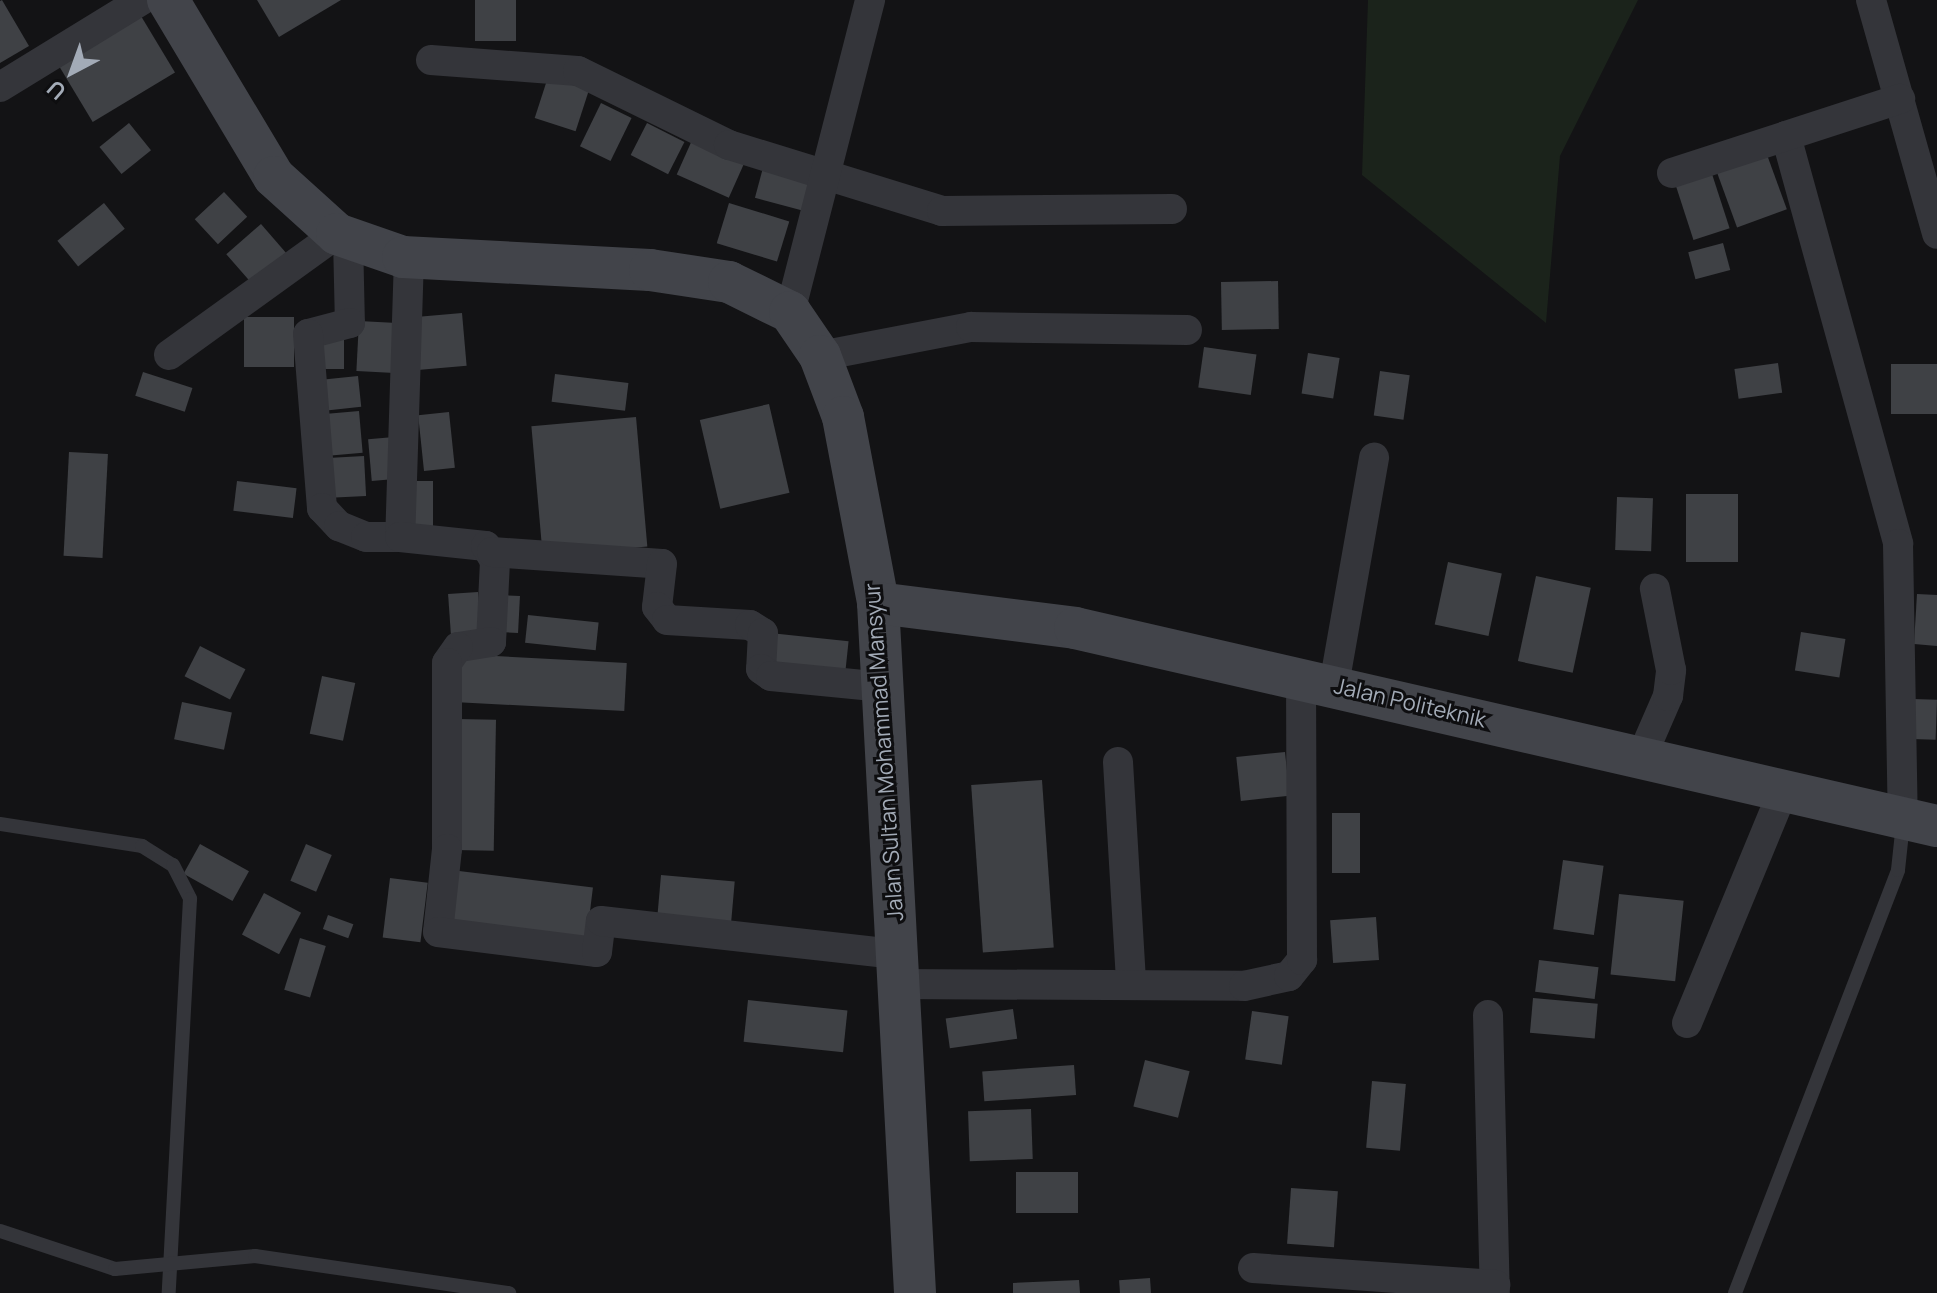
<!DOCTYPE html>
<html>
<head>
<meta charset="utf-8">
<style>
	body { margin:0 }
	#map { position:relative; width:1937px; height:1293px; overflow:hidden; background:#131315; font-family:Manrope,sans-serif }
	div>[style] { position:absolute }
	.green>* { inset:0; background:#1b231b }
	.building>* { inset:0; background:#3f4145; transform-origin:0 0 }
	.lane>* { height:14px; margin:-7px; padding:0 7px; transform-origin:7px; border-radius:7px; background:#34353a }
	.street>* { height:30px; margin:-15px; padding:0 15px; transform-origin:15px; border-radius:15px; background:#34353a }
	.secondary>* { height:42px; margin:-21px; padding:0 21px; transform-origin:21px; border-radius:21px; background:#42444a }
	span { translate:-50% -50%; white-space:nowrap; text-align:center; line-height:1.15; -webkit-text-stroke:6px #0e0e10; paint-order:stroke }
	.street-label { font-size:22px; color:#a3abb7 }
	.north { position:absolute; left:32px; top:32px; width:80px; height:80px; -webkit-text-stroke:6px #0e0e10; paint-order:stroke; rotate:221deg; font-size:22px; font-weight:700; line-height:32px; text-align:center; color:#a3abb7 }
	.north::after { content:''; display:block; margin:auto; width:28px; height:36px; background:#a3abb7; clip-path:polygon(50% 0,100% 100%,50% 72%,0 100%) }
</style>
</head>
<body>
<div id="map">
	<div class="green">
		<div style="clip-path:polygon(1368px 0,1638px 0,1560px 156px,1546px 323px,1362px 175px)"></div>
	</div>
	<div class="building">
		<div style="clip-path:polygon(2px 0,29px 46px,0 63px,0 1px)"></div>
		<div style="clip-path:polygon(257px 0,341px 0,279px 37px)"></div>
		<div style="left:475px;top:0;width:41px;height:41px"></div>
		<div style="left:141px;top:16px;width:66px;height:96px;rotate:59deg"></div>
		<div style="left:548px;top:77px;width:43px;height:43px;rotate:18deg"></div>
		<div style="left:601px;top:103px;width:34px;height:48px;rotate:26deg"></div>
		<div style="left:129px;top:123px;width:35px;height:38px;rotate:51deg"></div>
		<div style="left:647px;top:123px;width:42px;height:36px;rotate:27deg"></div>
		<div style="left:693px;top:138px;width:57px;height:40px;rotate:24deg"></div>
		<div style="left:1766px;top:152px;width:61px;height:53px;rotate:70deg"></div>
		<div style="left:764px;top:164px;width:51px;height:35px;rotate:15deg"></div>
		<div style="left:1712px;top:174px;width:57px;height:38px;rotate:72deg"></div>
		<div style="left:224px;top:192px;width:34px;height:40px;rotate:47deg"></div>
		<div style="left:104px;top:203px;width:33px;height:60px;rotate:51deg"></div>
		<div style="left:729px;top:203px;width:63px;height:42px;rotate:17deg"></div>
		<div style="left:261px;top:224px;width:38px;height:46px;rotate:49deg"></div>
		<div style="left:1723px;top:243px;width:28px;height:36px;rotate:75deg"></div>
		<div style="left:1278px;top:281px;width:48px;height:57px;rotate:89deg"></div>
		<div style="left:462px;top:313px;width:53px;height:52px;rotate:85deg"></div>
		<div style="left:244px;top:317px;width:50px;height:50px"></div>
		<div style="left:359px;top:321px;width:38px;height:50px;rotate:3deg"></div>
		<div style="left:315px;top:335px;width:29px;height:34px"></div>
		<div style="left:1204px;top:347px;width:53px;height:41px;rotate:8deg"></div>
		<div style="left:1308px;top:353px;width:32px;height:41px;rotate:9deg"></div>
		<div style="left:1778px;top:363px;width:30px;height:44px;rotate:82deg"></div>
		<div style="left:1937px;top:364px;width:50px;height:46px;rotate:90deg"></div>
		<div style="left:1380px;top:371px;width:30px;height:45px;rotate:8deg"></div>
		<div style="left:143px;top:372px;width:52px;height:25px;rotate:18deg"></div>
		<div style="left:555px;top:374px;width:74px;height:28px;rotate:7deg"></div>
		<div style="left:358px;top:376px;width:31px;height:44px;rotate:84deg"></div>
		<div style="left:769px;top:404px;width:91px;height:71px;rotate:77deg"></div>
		<div style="left:359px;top:411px;width:42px;height:43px;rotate:85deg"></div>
		<div style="left:449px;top:412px;width:56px;height:31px;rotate:84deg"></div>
		<div style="left:636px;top:417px;width:130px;height:105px;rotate:85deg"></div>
		<div style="left:394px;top:437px;width:42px;height:26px;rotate:85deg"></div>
		<div style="left:69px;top:452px;width:39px;height:104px;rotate:3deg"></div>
		<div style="left:364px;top:456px;width:40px;height:41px;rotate:87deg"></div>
		<div style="left:237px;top:481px;width:60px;height:30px;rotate:7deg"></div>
		<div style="left:407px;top:481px;width:26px;height:50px"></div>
		<div style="left:1686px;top:494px;width:52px;height:68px"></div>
		<div style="left:1617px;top:497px;width:36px;height:53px;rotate:2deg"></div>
		<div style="left:1448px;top:562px;width:55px;height:64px;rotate:12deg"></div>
		<div style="left:1536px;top:576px;width:56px;height:87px;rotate:12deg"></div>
		<div style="left:478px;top:592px;width:48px;height:30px;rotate:86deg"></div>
		<div style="clip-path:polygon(1917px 594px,1937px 595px,1937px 646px,1914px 644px)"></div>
		<div style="left:500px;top:595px;width:20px;height:37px;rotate:3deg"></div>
		<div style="left:528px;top:615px;width:71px;height:28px;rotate:6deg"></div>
		<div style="left:1801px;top:632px;width:45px;height:39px;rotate:9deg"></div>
		<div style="left:770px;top:633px;width:79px;height:35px;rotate:6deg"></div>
		<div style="left:200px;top:646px;width:51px;height:34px;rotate:27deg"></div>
		<div style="left:456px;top:654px;width:171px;height:48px;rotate:3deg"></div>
		<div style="left:322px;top:676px;width:34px;height:59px;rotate:12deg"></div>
		<div style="left:1913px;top:699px;width:24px;height:40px;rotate:2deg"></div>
		<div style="left:182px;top:702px;width:51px;height:38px;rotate:12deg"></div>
		<div style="left:457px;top:719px;width:39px;height:131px;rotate:1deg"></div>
		<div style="left:1285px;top:752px;width:44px;height:49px;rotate:84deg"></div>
		<div style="left:1042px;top:780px;width:168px;height:71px;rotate:86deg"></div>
		<div style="left:1332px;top:813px;width:28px;height:60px"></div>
		<div style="left:200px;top:844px;width:56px;height:34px;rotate:29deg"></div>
		<div style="left:306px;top:844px;width:28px;height:40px;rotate:23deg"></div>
		<div style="left:1563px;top:860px;width:41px;height:70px;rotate:8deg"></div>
		<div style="left:451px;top:870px;width:143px;height:56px;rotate:7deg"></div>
		<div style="left:661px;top:875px;width:74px;height:44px;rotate:5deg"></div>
		<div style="left:390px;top:878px;width:38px;height:60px;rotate:7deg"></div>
		<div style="left:264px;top:893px;width:42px;height:47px;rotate:28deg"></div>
		<div style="left:1619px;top:894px;width:65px;height:81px;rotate:6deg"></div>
		<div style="left:328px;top:915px;width:27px;height:15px;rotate:20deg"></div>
		<div style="left:1376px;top:917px;width:43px;height:46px;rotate:86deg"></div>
		<div style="left:300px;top:938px;width:27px;height:54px;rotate:17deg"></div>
		<div style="left:1539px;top:960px;width:60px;height:32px;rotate:7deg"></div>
		<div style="left:1533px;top:998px;width:65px;height:35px;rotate:5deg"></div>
		<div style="left:748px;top:1000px;width:100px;height:42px;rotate:6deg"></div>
		<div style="left:1013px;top:1009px;width:30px;height:68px;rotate:82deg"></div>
		<div style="left:1252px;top:1011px;width:37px;height:49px;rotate:8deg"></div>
		<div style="left:1145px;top:1060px;width:46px;height:48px;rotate:14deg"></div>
		<div style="left:1074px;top:1065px;width:30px;height:92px;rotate:86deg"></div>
		<div style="left:1372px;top:1081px;width:34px;height:67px;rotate:5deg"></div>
		<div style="left:1031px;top:1109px;width:50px;height:63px;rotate:88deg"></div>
		<div style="left:1016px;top:1172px;width:62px;height:41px"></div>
		<div style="left:1291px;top:1188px;width:47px;height:56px;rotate:4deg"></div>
		<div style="left:1150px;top:1278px;width:15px;height:31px;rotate:86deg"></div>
		<div style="clip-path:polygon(1079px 1280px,1080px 1293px,1013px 1293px,1013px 1283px)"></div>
	</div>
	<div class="lane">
		<div style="left:0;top:824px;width:144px;rotate:8.8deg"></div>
		<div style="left:142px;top:846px;width:36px;rotate:32deg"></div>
		<div style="left:173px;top:865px;width:38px;rotate:63deg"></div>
		<div style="left:190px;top:899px;width:395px;rotate:93.1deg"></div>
		<div style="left:0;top:1231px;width:121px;rotate:18.3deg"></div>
		<div style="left:115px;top:1269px;width:141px;rotate:-5.3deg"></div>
		<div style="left:255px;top:1256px;width:257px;rotate:8.3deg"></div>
		<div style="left:1735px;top:1293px;width:453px;rotate:-68.9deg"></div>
		<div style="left:1898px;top:870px;width:47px;rotate:-83.9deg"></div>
	</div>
	<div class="street">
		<div style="left:1871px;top:0;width:243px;rotate:74.2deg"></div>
		<div style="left:431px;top:60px;width:147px;rotate:4.3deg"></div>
		<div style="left:578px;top:71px;width:168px;rotate:26.1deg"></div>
		<div style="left:729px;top:145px;width:223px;rotate:17.2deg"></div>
		<div style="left:942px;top:211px;width:230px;rotate:-0.5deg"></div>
		<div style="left:0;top:87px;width:167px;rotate:-31.5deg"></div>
		<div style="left:1786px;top:136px;width:423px;rotate:74.6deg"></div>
		<div style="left:1898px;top:544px;width:279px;rotate:89deg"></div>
		<div style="left:1672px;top:173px;width:240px;rotate:-18deg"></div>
		<div style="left:348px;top:238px;width:85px;rotate:88.7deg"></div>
		<div style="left:350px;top:323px;width:43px;rotate:165.3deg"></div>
		<div style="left:308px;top:334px;width:175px;rotate:85.4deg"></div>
		<div style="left:322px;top:508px;width:25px;rotate:47deg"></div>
		<div style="left:339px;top:526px;width:29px;rotate:22deg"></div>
		<div style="left:366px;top:537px;width:34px"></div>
		<div style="left:409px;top:257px;width:280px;rotate:91.8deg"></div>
		<div style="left:400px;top:537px;width:86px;rotate:6deg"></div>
		<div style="left:486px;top:546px;width:17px;rotate:59deg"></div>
		<div style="left:495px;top:561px;width:81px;rotate:92.8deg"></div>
		<div style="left:491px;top:642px;width:33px;rotate:171deg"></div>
		<div style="left:458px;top:647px;width:19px;rotate:125deg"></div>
		<div style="left:447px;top:663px;width:186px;rotate:90deg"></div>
		<div style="left:447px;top:849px;width:83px;rotate:96.2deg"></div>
		<div style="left:438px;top:932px;width:160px;rotate:7.2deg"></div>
		<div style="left:597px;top:952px;width:31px;rotate:-83deg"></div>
		<div style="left:601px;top:921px;width:297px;rotate:6.4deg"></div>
		<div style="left:790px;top:312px;width:322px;rotate:-75.6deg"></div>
		<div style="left:169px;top:355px;width:207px;rotate:-35.8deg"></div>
		<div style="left:820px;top:356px;width:154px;rotate:-10.9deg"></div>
		<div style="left:971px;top:327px;width:216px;rotate:0.8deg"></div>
		<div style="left:492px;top:552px;width:170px;rotate:4deg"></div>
		<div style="left:662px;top:564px;width:43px;rotate:96.6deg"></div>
		<div style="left:657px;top:607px;width:16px;rotate:52deg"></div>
		<div style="left:667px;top:620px;width:83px;rotate:3.4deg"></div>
		<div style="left:750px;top:625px;width:15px;rotate:32deg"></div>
		<div style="left:763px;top:633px;width:36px;rotate:93deg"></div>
		<div style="left:761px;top:669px;width:12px;rotate:35deg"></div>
		<div style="left:771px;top:676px;width:113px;rotate:5.6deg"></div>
		<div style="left:1334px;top:685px;width:231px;rotate:-80deg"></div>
		<div style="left:1641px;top:758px;width:68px;rotate:-66.5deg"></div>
		<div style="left:1668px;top:696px;width:26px;rotate:-83deg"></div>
		<div style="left:1671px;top:670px;width:83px;rotate:-101.2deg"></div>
		<div style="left:1118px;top:762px;width:221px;rotate:86.6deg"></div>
		<div style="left:898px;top:984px;width:346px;rotate:0.3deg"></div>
		<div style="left:1244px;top:986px;width:46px;rotate:-12.5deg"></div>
		<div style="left:1289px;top:976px;width:21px;rotate:-51deg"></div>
		<div style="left:1302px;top:960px;width:283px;rotate:-90.2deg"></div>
		<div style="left:1488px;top:1015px;width:278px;rotate:88.6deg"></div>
		<div style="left:1687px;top:1023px;width:251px;rotate:-67.5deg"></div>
		<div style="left:1253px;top:1268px;width:243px;rotate:4deg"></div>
	</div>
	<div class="secondary">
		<div style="left:168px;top:0;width:206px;rotate:59.1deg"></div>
		<div style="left:274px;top:177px;width:85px;rotate:42.1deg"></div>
		<div style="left:337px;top:234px;width:70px;rotate:19.2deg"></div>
		<div style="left:403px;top:257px;width:247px;rotate:3deg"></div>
		<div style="left:650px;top:270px;width:80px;rotate:8.6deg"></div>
		<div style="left:729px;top:282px;width:68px;rotate:26.2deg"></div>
		<div style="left:790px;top:312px;width:53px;rotate:55.7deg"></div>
		<div style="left:820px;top:356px;width:65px;rotate:69.3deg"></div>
		<div style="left:843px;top:417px;width:189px;rotate:79.3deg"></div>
		<div style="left:878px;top:603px;width:691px;rotate:86.93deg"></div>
		<div style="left:878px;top:603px;width:199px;rotate:7.2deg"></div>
		<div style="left:1075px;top:628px;width:884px;rotate:12.94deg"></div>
	</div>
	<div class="street-label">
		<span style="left:1410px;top:703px;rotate:13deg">Jalan Politeknik</span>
		<span style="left:884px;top:752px;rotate:-94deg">Jalan Sultan Mohammad Mansyur</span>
	</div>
	<div class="north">U</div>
</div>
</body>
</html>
